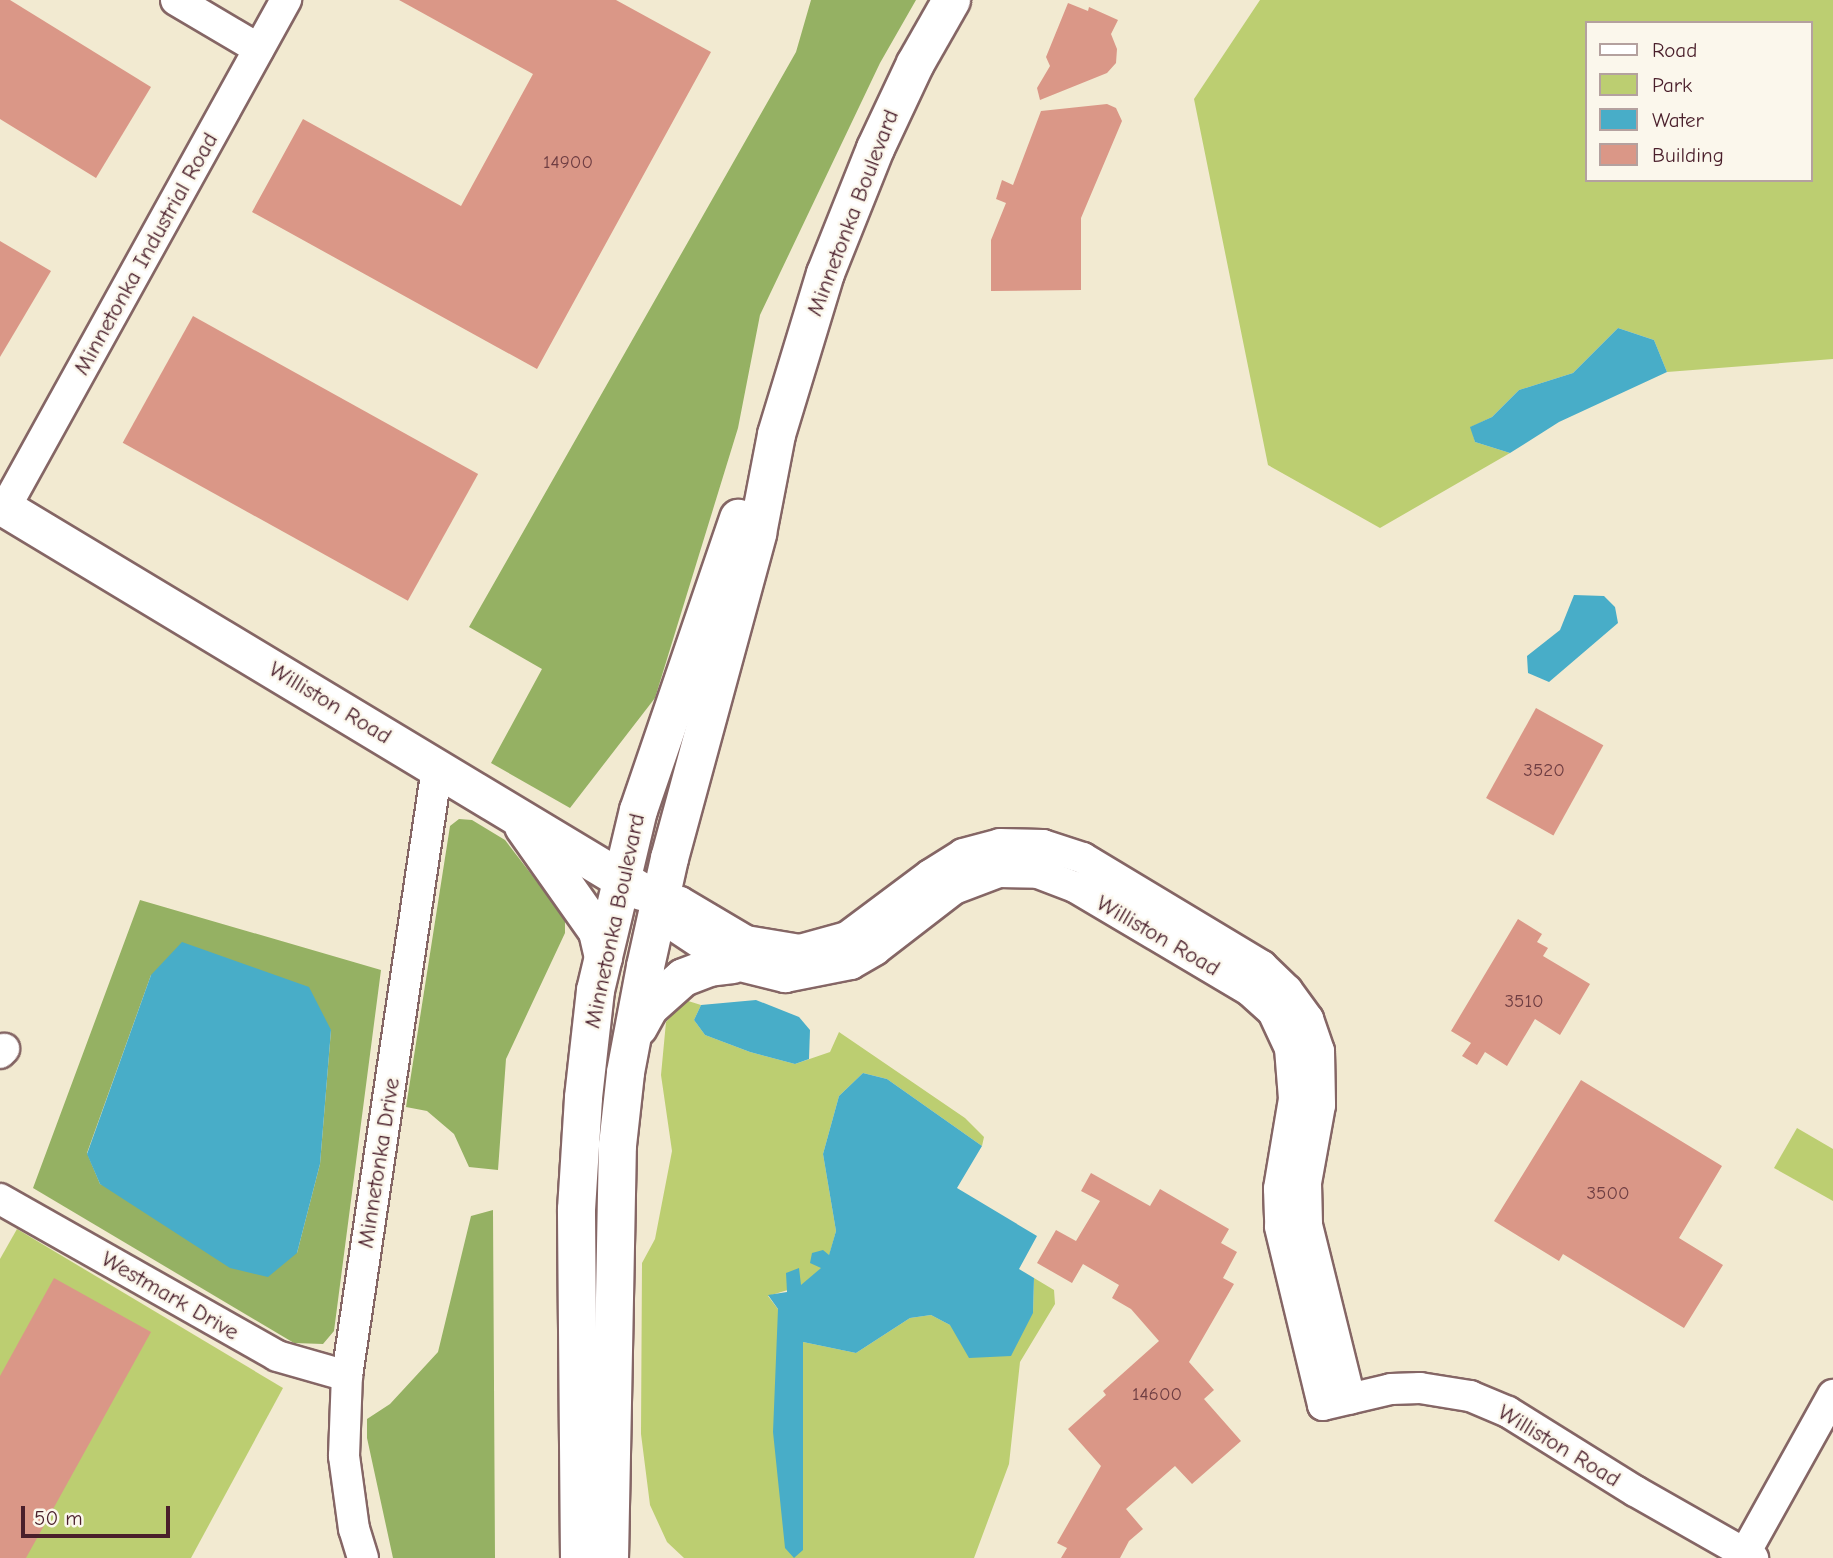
<!DOCTYPE html>
<html>
<head>
<meta charset="utf-8">
<style>
	body { margin:0 }
	#map { position:relative; width:1833px; height:1558px; overflow:hidden; background:#f2ead1; font-family:"Comic Neue",sans-serif }
	div>[style] { position:absolute }
	.green>* { inset:0; background:#bcce71 }
	.forest>* { inset:0; background:#95b163 }
	.water>* { inset:0; background:#48adc8 }
	.building>* { inset:0; background:#da9787; transform-origin:0 0 }
	.roads { filter:drop-shadow(2px 0 #856665) drop-shadow(-2px 0 #856665) drop-shadow(0 2px #856665) drop-shadow(0 -2px #856665) }
	.minor>* { height:30px; margin:-15px; padding:0 15px; transform-origin:15px; border-radius:15px; background:#fff }
	.major>* { height:37px; margin:-18.5px; padding:0 18.5px; transform-origin:18.5px; border-radius:18.5px; background:#fff }
	span { translate:-50% -50%; white-space:nowrap; text-align:center; line-height:1.15; -webkit-text-stroke:5px #fbf7ec; paint-order:stroke }
	.number-label { font-size:19px; color:#6e3d42 }
	.number-label span { -webkit-text-stroke-width:0 }
	.street-label { font-size:23px; color:#4a1f2b }
	.legend { position:absolute; left:1585px; top:21px; width:228px; height:161px; box-sizing:border-box; background:#fbf7ec; border:2px solid #b4a19f; margin:0; padding:9px 12px; list-style:none; font-size:21px; color:#4a1f2b }
	.legend li { display:flex; align-items:center; gap:14px; height:35px }
	.legend b { width:35px; border:2px solid #b4a19f }
	.scale { position:absolute; left:21px; top:1506px; width:149px; height:32px; box-sizing:border-box; border:4px solid #4a1f2b; border-top:0; padding-left:9px; font-size:21px; line-height:24px; white-space:nowrap; color:#4a1f2b; -webkit-text-stroke:5px #fbf7ec; paint-order:stroke }
</style>
</head>
<body>
<div id="map">
	<div class="green">
		<div style="clip-path:polygon(evenodd,1260px 0,1833px 0,1833px 359px,1667px 372px,1654px 340px,1618px 328px,1573px 373px,1519px 390px,1492px 417px,1471px 427px,1475px 442px,1510px 453px,1380px 528px,1268px 465px,1194px 99px,1260px 0,1586px 23px,1810px 23px,1810px 180px,1586px 180px,1586px 23px)"></div>
		<div style="clip-path:polygon(685px 1000px,701px 1005px,694px 1020px,705px 1035px,750px 1052px,795px 1064px,830px 1052px,839px 1032px,965px 1118px,984px 1137px,982px 1146px,887px 1079px,863px 1073px,839px 1096px,823px 1154px,836px 1231px,829px 1256px,822px 1268px,801px 1286px,768px 1296px,803px 1342px,856px 1353px,910px 1318px,931px 1315px,950px 1325px,1033px 1313px,1034px 1278px,1054px 1290px,1055px 1304px,1020px 1362px,1009px 1464px,974px 1558px,684px 1558px,667px 1542px,650px 1505px,641px 1434px,642px 1263px,655px 1239px,672px 1151px,661px 1075px,666px 1022px)"></div>
		<div style="clip-path:polygon(1797px 1128px,1833px 1149px,1833px 1201px,1774px 1168px)"></div>
		<div style="clip-path:polygon(17px 1229px,283px 1388px,191px 1558px,0 1558px,0 1259px)"></div>
	</div>
	<div class="forest">
		<div style="clip-path:polygon(811px 0,916px 0,880px 63px,760px 315px,738px 428px,655px 698px,570px 808px,491px 763px,542px 669px,469px 627px,796px 52px)"></div>
		<div style="clip-path:polygon(459px 819px,472px 820px,505px 840px,565px 918px,565px 933px,506px 1059px,498px 1170px,469px 1167px,454px 1134px,427px 1111px,406px 1107px,450px 826px)"></div>
		<div style="clip-path:polygon(evenodd,140px 900px,381px 970px,334px 1331px,323px 1344px,294px 1343px,33px 1188px,140px 900px,151px 975px,331px 1030px,320px 1164px,297px 1253px,100px 1184px,87px 1153px,151px 975px)"></div>
		<div style="clip-path:polygon(493px 1210px,495px 1558px,393px 1558px,367px 1438px,367px 1419px,390px 1404px,438px 1352px,471px 1216px)"></div>
	</div>
	<div class="water">
		<div style="clip-path:polygon(1618px 328px,1654px 340px,1667px 372px,1559px 422px,1510px 453px,1475px 442px,1470px 427px,1492px 417px,1519px 390px,1573px 373px)"></div>
		<div style="clip-path:polygon(1574px 595px,1604px 596px,1615px 607px,1618px 623px,1549px 682px,1528px 673px,1527px 656px,1560px 630px)"></div>
		<div style="clip-path:polygon(182px 942px,309px 987px,331px 1030px,320px 1164px,297px 1253px,268px 1277px,230px 1268px,100px 1184px,87px 1154px,151px 975px)"></div>
		<div style="clip-path:polygon(756px 1000px,799px 1017px,810px 1030px,809px 1059px,795px 1064px,750px 1052px,705px 1035px,694px 1020px,701px 1005px)"></div>
		<div style="clip-path:polygon(863px 1073px,887px 1079px,982px 1146px,957px 1188px,1037px 1236px,1019px 1269px,1034px 1278px,1033px 1313px,1011px 1356px,969px 1358px,950px 1325px,931px 1315px,910px 1318px,856px 1353px,803px 1342px,803px 1550px,794px 1558px,785px 1548px,773px 1432px,778px 1309px,768px 1295px,787px 1292px,786px 1273px,799px 1268px,801px 1285px,821px 1268px,810px 1263px,812px 1253px,823px 1250px,829px 1255px,836px 1231px,823px 1154px,839px 1096px)"></div>
	</div>
	<div class="building">
		<div style="clip-path:polygon(0 0,10px 0,151px 87px,96px 178px,0 119px)"></div>
		<div style="clip-path:polygon(399px 0,616px 0,711px 52px,537px 369px,252px 212px,303px 119px,461px 206px,533px 74px)"></div>
		<div style="clip-path:polygon(1068px 3px,1088px 11px,1089px 7px,1118px 20px,1111px 34px,1117px 49px,1116px 63px,1107px 73px,1040px 100px,1037px 88px,1050px 66px,1046px 57px)"></div>
		<div style="clip-path:polygon(1107px 104px,1116px 108px,1122px 121px,1081px 218px,1081px 290px,991px 291px,991px 240px,1006px 203px,996px 199px,1002px 180px,1013px 185px,1041px 111px)"></div>
		<div style="clip-path:polygon(0 241px,51px 271px,0 357px)"></div>
		<div style="left:193px;top:316px;width:326px;height:145px;rotate:29deg"></div>
		<div style="left:1536px;top:708px;width:77px;height:103px;rotate:29deg"></div>
		<div style="clip-path:polygon(1518px 919px,1542px 934px,1537px 942px,1548px 948px,1543px 956px,1590px 984px,1560px 1035px,1535px 1019px,1507px 1066px,1485px 1052px,1477px 1065px,1462px 1056px,1471px 1043px,1451px 1031px)"></div>
		<div style="clip-path:polygon(1581px 1080px,1722px 1166px,1679px 1238px,1723px 1265px,1684px 1328px,1563px 1254px,1559px 1261px,1494px 1221px)"></div>
		<div style="clip-path:polygon(1091px 1173px,1150px 1206px,1160px 1189px,1229px 1229px,1221px 1243px,1237px 1252px,1223px 1278px,1234px 1284px,1189px 1362px,1214px 1390px,1204px 1399px,1241px 1441px,1192px 1484px,1175px 1466px,1126px 1509px,1143px 1529px,1129px 1541px,1120px 1558px,1061px 1558px,1067px 1548px,1057px 1543px,1101px 1466px,1068px 1429px,1106px 1395px,1103px 1391px,1159px 1341px,1131px 1309px,1112px 1298px,1119px 1285px,1083px 1264px,1072px 1283px,1037px 1263px,1056px 1230px,1076px 1241px,1100px 1201px,1081px 1191px)"></div>
		<div style="clip-path:polygon(54px 1278px,151px 1332px,26px 1558px,0 1558px,0 1376px)"></div>
	</div>
	<div class="roads">
		<div class="minor">
			<div style="left:176px;top:0;width:96px;rotate:30.6deg"></div>
			<div style="left:5px;top:508px;width:581px;rotate:-61.05deg"></div>
			<div style="left:659px;top:902px;width:27px;rotate:59deg"></div>
			<div style="left:673px;top:925px;width:71px;rotate:33.5deg"></div>
			<div style="left:732px;top:964px;width:55px;rotate:13.8deg"></div>
			<div style="left:785px;top:977px;width:67px;rotate:-11.1deg"></div>
			<div style="left:851px;top:964px;width:28px;rotate:-30deg"></div>
			<div style="left:875px;top:950px;width:100px;rotate:-37.7deg"></div>
			<div style="left:954px;top:889px;width:48px;rotate:-20.7deg"></div>
			<div style="left:999px;top:872px;width:39px;rotate:1deg"></div>
			<div style="left:1038px;top:873px;width:40px;rotate:21deg"></div>
			<div style="left:1075px;top:887px;width:204px;rotate:30.7deg"></div>
			<div style="left:1250px;top:991px;width:31px;rotate:42deg"></div>
			<div style="left:1273px;top:1012px;width:40px;rotate:65deg"></div>
			<div style="left:1290px;top:1048px;width:51px;rotate:85.5deg"></div>
			<div style="left:1294px;top:1099px;width:91px;rotate:99.5deg"></div>
			<div style="left:1279px;top:1189px;width:38px;rotate:88deg"></div>
			<div style="left:1280px;top:1227px;width:183px;rotate:76.4deg"></div>
			<div style="left:1323px;top:1405px;width:70px;rotate:-13.2deg"></div>
			<div style="left:1391px;top:1389px;width:29px;rotate:-2deg"></div>
			<div style="left:1420px;top:1388px;width:51px;rotate:9.1deg"></div>
			<div style="left:1470px;top:1396px;width:41px;rotate:22.8deg"></div>
			<div style="left:1508px;top:1412px;width:150px;rotate:31.9deg"></div>
			<div style="left:1635px;top:1491px;width:136px;rotate:29.6deg"></div>
			<div style="left:659px;top:902px;width:21px"></div>
			<div style="left:680px;top:902px;width:77px;rotate:30.6deg"></div>
			<div style="left:746px;top:941px;width:55px;rotate:9.5deg"></div>
			<div style="left:800px;top:950px;width:49px;rotate:-15.5deg"></div>
			<div style="left:847px;top:937px;width:104px;rotate:-36.8deg"></div>
			<div style="left:930px;top:875px;width:39px;rotate:-32deg"></div>
			<div style="left:963px;top:854px;width:38px;rotate:-15deg"></div>
			<div style="left:1000px;top:844px;width:43px;rotate:1.3deg"></div>
			<div style="left:1043px;top:845px;width:42px;rotate:18deg"></div>
			<div style="left:1083px;top:858px;width:209px;rotate:31.1deg"></div>
			<div style="left:1262px;top:966px;width:35px;rotate:44deg"></div>
			<div style="left:1287px;top:990px;width:36px;rotate:54deg"></div>
			<div style="left:1308px;top:1019px;width:34px;rotate:71deg"></div>
			<div style="left:1319px;top:1051px;width:54px;rotate:88.9deg"></div>
			<div style="left:1320px;top:1105px;width:79px;rotate:100.2deg"></div>
			<div style="left:1306px;top:1183px;width:42px;rotate:88.6deg"></div>
			<div style="left:1307px;top:1225px;width:179px;rotate:76.1deg"></div>
			<div style="left:0;top:1053px;width:6px;rotate:-45deg"></div>
			<div style="left:0;top:1199px;width:318px;rotate:29.5deg"></div>
			<div style="left:277px;top:1356px;width:73px;rotate:15.9deg"></div>
			<div style="left:1745px;top:1553px;width:181px;rotate:-60.9deg"></div>
			<div style="left:363px;top:1558px;width:30px;rotate:-107deg"></div>
			<div style="left:354px;top:1529px;width:74px;rotate:-97.8deg"></div>
			<div style="left:344px;top:1456px;width:80px;rotate:-87.9deg"></div>
			<div style="left:347px;top:1376px;width:615px;rotate:-81.58deg"></div>
		</div>
		<div class="major">
			<div style="left:0;top:505px;width:748px;rotate:31.06deg"></div>
			<div style="left:523px;top:826px;width:128px;rotate:54.8deg"></div>
			<div style="left:597px;top:931px;width:27px;rotate:77deg"></div>
			<div style="left:638px;top:1027px;width:23px;rotate:-61deg"></div>
			<div style="left:649px;top:1007px;width:45px;rotate:-41.4deg"></div>
			<div style="left:683px;top:977px;width:28px;rotate:-21deg"></div>
			<div style="left:709px;top:967px;width:23px;rotate:-7deg"></div>
			<div style="left:579px;top:1558px;width:349px;rotate:-90.5deg"></div>
			<div style="left:576px;top:1209px;width:112px;rotate:-86.4deg"></div>
			<div style="left:583px;top:1097px;width:108px;rotate:-83.6deg"></div>
			<div style="left:595px;top:990px;width:185px;rotate:-76.6deg"></div>
			<div style="left:638px;top:810px;width:309px;rotate:-71.1deg"></div>
			<div style="left:609px;top:1558px;width:413px;rotate:-88.9deg"></div>
			<div style="left:617px;top:1145px;width:73px;rotate:-83.7deg"></div>
			<div style="left:625px;top:1072px;width:108px;rotate:-79.3deg"></div>
			<div style="left:645px;top:966px;width:111px;rotate:-77.5deg"></div>
			<div style="left:669px;top:858px;width:337px;rotate:-74.8deg"></div>
			<div style="left:757px;top:533px;width:101px;rotate:-79.1deg"></div>
			<div style="left:776px;top:434px;width:168px;rotate:-73.1deg"></div>
			<div style="left:825px;top:273px;width:135px;rotate:-68.2deg"></div>
			<div style="left:875px;top:148px;width:94px;rotate:-64.8deg"></div>
			<div style="left:915px;top:63px;width:73px;rotate:-60.3deg"></div>
		</div>
	</div>
	<div class="number-label">
		<span style="left:568px;top:163px">14900</span>
		<span style="left:1544px;top:771px">3520</span>
		<span style="left:1524px;top:1002px">3510</span>
		<span style="left:1608px;top:1194px">3500</span>
		<span style="left:1157px;top:1395px">14600</span>
	</div>
	<div class="street-label">
		<span style="left:853px;top:213px;rotate:-69deg">Minnetonka Boulevard</span>
		<span style="left:146px;top:254px;rotate:-61deg">Minnetonka Industrial Road</span>
		<span style="left:330px;top:703px;rotate:31deg">Williston Road</span>
		<span style="left:615px;top:921px;rotate:-78deg">Minnetonka Boulevard</span>
		<span style="left:1158px;top:936px;rotate:30deg">Williston Road</span>
		<span style="left:379px;top:1163px;rotate:-81deg">Minnetonka Drive</span>
		<span style="left:170px;top:1296px;rotate:30deg">Westmark Drive</span>
		<span style="left:1559px;top:1446px;rotate:31deg">Williston Road</span>
	</div>
	<ul class="legend">
	<li><b style="height:9px;background:#fff"></b>Road</li>
	<li><b style="height:19px;background:#bcce71"></b>Park</li>
	<li><b style="height:19px;background:#48adc8"></b>Water</li>
	<li><b style="height:19px;background:#da9787"></b>Building</li>
	</ul>
	<div class="scale">50 m</div>
</div>
</body>
</html>
